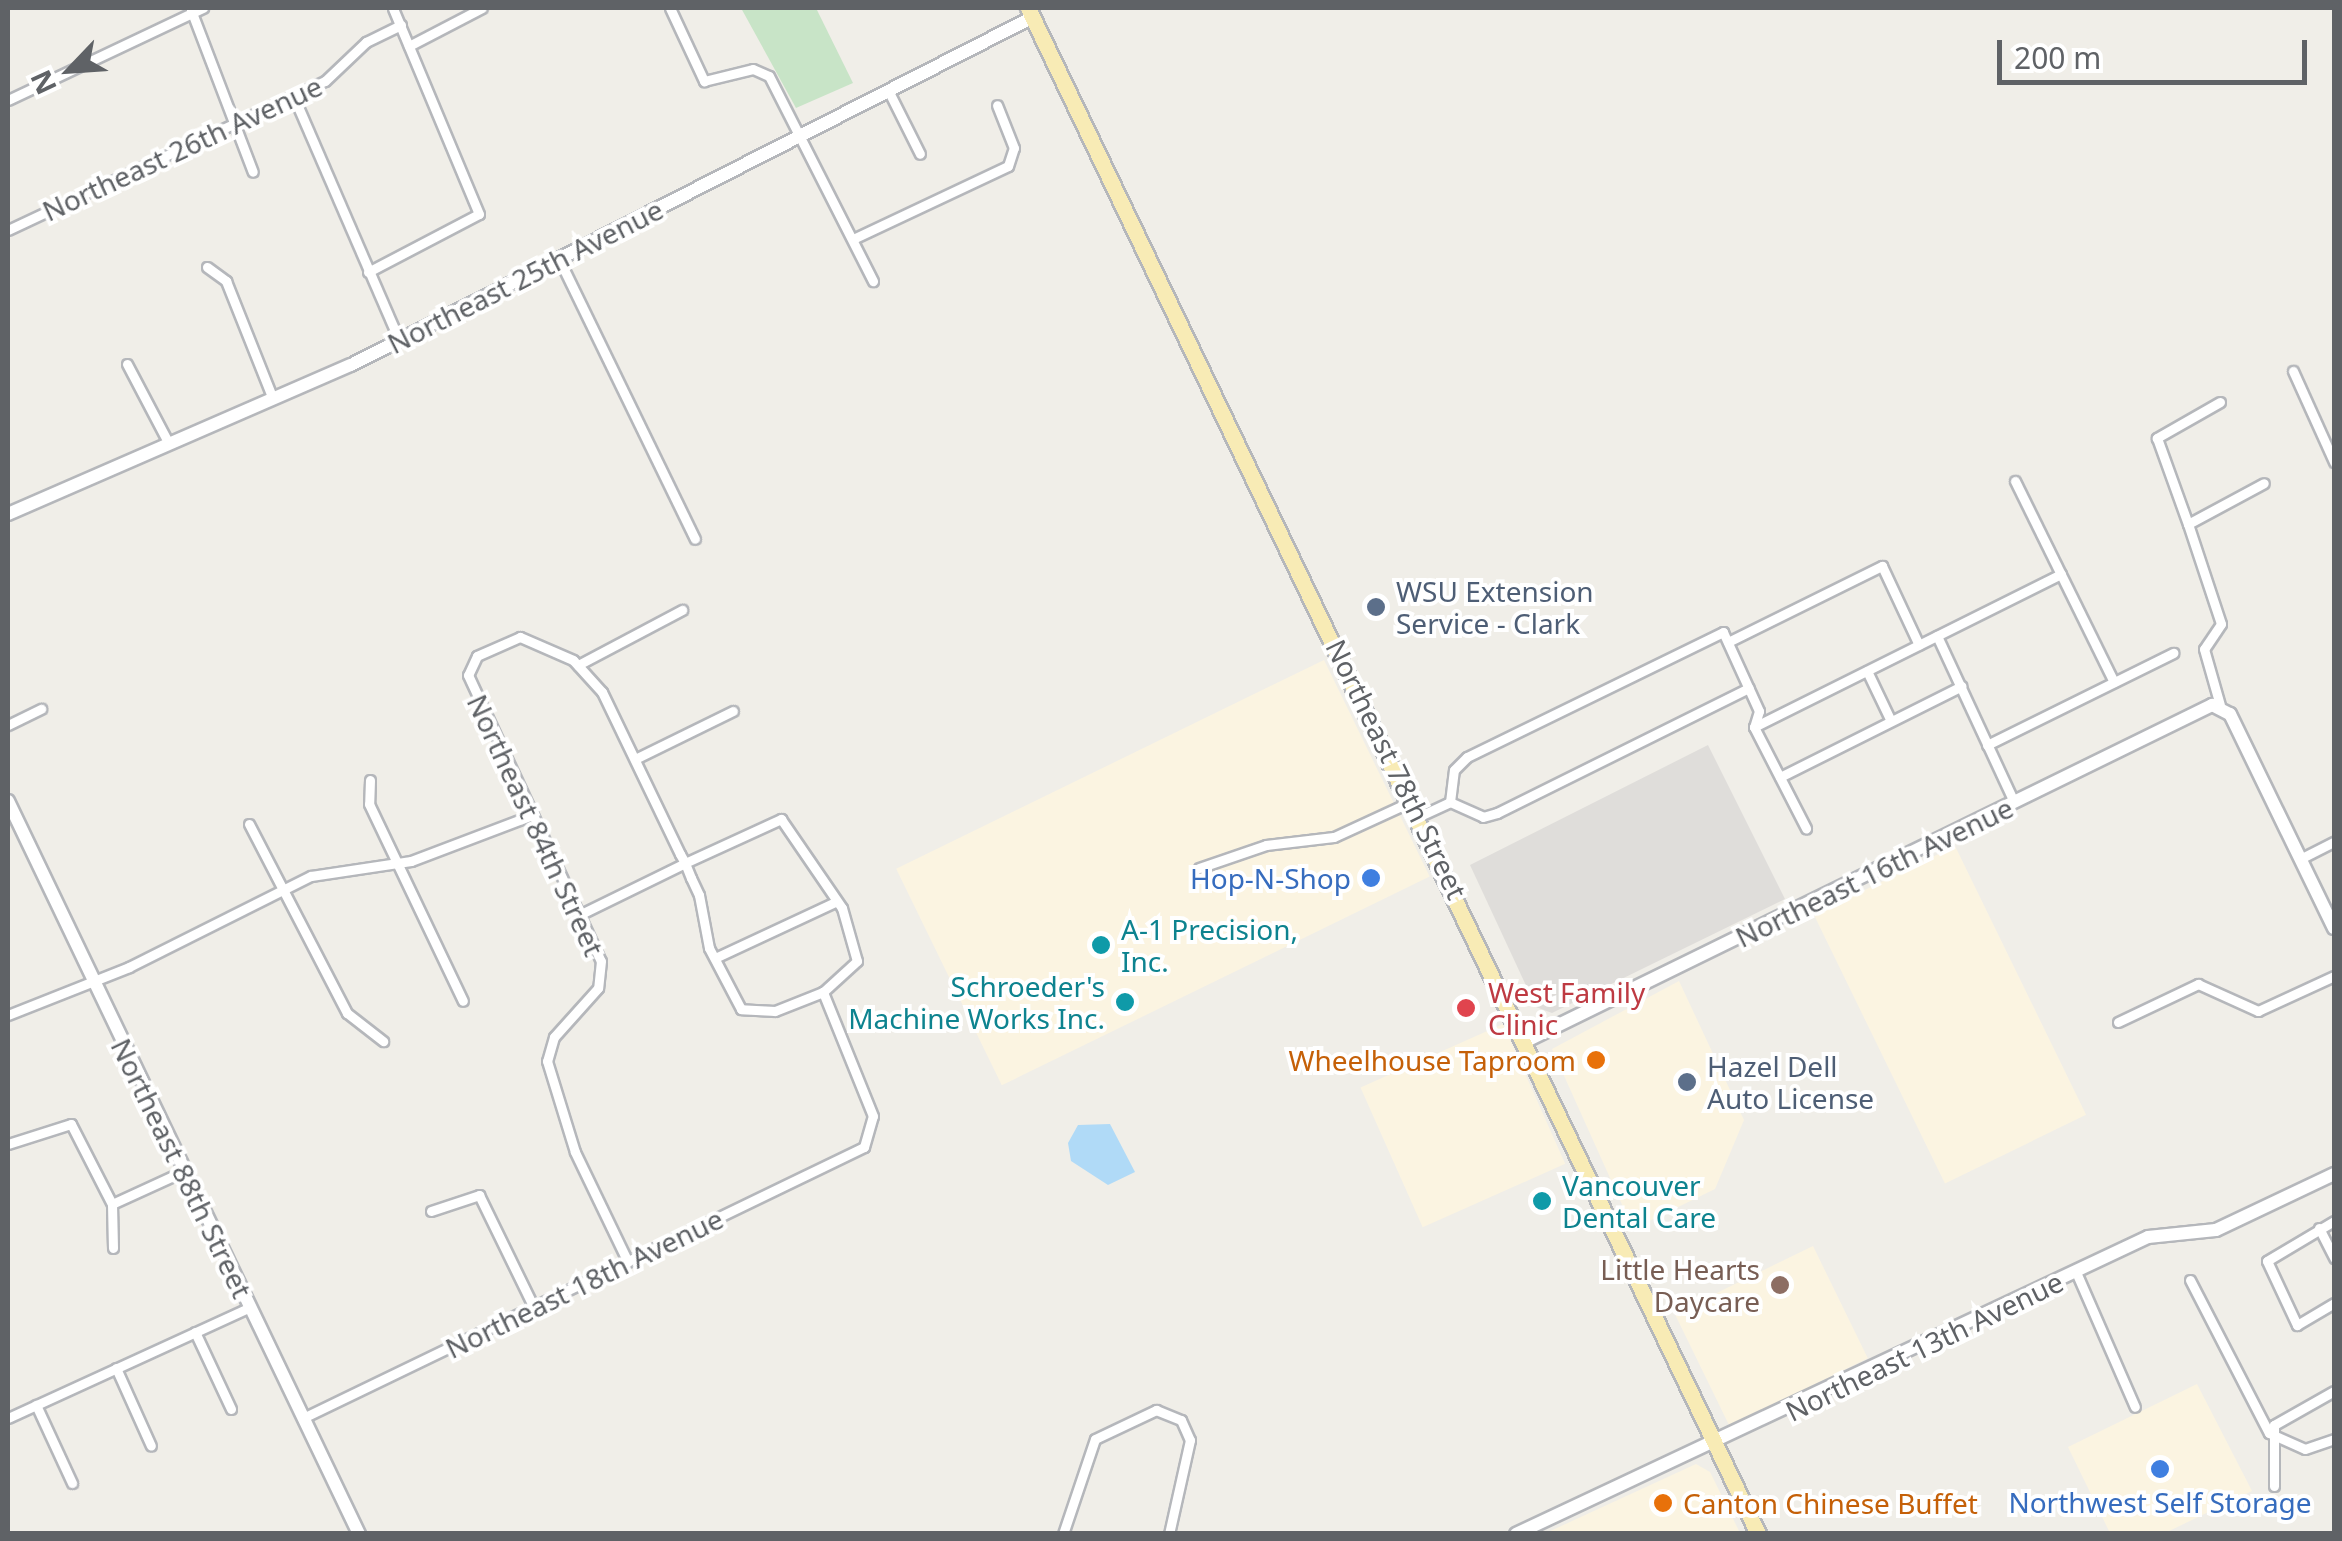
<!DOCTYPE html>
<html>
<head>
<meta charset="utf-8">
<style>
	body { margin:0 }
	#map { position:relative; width:2342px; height:1541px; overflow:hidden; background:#f0eee8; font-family:"Noto Sans",sans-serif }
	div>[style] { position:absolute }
	.commercial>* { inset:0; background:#fbf4e1; transform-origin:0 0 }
	.industrial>* { inset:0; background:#dfddda }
	.green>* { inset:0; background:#c8e4c7 }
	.water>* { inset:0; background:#b0daf7 }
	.roads { filter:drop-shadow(2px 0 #b5b7bb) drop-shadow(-2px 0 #b5b7bb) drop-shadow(0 2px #b5b7bb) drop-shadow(0 -2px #b5b7bb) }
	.street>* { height:9px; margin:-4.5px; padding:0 4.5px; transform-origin:4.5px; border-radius:4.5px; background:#fff }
	.secondary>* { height:12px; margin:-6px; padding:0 6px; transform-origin:6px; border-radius:6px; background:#fff }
	.primary>* { height:15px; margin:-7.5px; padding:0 7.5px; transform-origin:7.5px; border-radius:7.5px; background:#f8ebb5 }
	.dots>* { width:28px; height:28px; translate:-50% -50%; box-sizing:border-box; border:5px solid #fff; border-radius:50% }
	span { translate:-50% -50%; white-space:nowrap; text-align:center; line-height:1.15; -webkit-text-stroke:8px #fff; paint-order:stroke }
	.street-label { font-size:28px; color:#5f6266 }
	.service-label { font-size:28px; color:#4e5e75 }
	.left { translate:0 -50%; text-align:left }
	.shop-label { font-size:28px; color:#366cbe }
	.right { translate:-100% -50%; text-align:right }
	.culture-label { font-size:28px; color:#0d838f }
	.health-label { font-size:28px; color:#be3a42 }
	.food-label { font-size:28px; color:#c56008 }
	.education-label { font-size:28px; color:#785e54 }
	.frame { position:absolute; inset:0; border:10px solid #5f6266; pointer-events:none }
	.north { position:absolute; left:20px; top:20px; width:100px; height:100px; -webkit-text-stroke:8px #fff; paint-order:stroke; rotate:245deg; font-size:28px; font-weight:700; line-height:40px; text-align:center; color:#5f6266 }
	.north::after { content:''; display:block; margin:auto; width:35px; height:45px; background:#5f6266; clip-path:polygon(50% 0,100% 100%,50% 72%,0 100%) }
	.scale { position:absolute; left:1997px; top:40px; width:310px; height:45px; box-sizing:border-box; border:5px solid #5f6266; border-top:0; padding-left:12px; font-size:30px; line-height:35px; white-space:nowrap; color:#5f6266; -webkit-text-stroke:8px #fff; paint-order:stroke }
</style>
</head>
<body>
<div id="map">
	<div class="commercial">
		<div style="left:1324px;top:660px;width:241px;height:476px;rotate:64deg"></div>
		<div style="left:1955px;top:846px;width:299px;height:157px;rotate:64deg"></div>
		<div style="clip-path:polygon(1679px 981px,1744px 1120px,1715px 1189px,1633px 1229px,1552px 1049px)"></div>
		<div style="left:1503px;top:1024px;width:153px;height:156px;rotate:66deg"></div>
		<div style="left:1813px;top:1246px;width:125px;height:154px;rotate:64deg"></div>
		<div style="clip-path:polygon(2197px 1384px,2252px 1491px,2165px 1533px,2110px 1533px,2068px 1447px)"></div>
		<div style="clip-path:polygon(1696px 1464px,1710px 1472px,1740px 1533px,1546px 1533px)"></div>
	</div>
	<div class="industrial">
		<div style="clip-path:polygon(1708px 745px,1785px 899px,1552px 1013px,1536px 1007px,1470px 865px)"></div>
	</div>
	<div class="green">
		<div style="clip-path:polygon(741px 8px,816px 8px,853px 83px,796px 108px)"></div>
	</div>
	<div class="water">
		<div style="clip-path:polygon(1110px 1124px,1135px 1172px,1108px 1185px,1071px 1161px,1068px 1143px,1078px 1125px)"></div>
	</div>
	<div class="roads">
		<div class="street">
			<div style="left:670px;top:8px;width:81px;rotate:65deg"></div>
			<div style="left:704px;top:81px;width:50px;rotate:-13.8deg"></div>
			<div style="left:753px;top:69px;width:17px;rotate:24deg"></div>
			<div style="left:769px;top:76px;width:230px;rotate:63.1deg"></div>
			<div style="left:191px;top:10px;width:173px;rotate:69.1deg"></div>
			<div style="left:409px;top:46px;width:82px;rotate:-27.5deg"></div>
			<div style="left:889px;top:92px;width:69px;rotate:63.4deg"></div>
			<div style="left:293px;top:95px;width:267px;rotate:66.6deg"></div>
			<div style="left:8px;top:100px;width:216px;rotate:-25.3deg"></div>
			<div style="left:8px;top:230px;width:350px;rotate:-25.2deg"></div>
			<div style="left:325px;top:81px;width:57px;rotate:-43.6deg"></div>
			<div style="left:366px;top:42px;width:39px;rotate:-26deg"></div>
			<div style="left:853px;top:239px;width:171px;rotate:-25.2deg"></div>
			<div style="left:1008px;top:166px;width:19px;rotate:-72deg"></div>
			<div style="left:1014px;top:148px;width:46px;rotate:-111.6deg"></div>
			<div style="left:559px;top:259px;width:311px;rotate:64.1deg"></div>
			<div style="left:207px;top:267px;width:24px;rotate:36deg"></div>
			<div style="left:226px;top:281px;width:127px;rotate:68.3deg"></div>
			<div style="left:368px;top:272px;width:125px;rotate:-27.6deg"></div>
			<div style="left:479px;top:214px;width:223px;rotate:-112.7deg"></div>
			<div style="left:127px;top:364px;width:90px;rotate:62.3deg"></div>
			<div style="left:2293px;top:371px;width:100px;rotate:65.7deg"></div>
			<div style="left:2220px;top:402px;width:73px;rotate:150.3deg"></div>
			<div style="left:2157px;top:438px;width:91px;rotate:70.2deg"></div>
			<div style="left:2188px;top:524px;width:86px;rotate:-28.3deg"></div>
			<div style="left:2015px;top:481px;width:224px;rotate:63.8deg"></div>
			<div style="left:2188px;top:524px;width:105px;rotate:71.7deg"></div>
			<div style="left:2221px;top:624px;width:30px;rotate:124deg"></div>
			<div style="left:2204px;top:649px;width:58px;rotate:74.1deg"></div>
			<div style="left:1937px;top:636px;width:183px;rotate:65.1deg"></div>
			<div style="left:1728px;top:642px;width:172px;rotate:-26.3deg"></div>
			<div style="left:1882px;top:566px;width:87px;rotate:64.9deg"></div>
			<div style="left:578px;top:665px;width:118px;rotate:-27.9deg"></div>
			<div style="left:1867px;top:671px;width:55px;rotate:64.4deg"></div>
			<div style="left:8px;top:725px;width:37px;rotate:-26deg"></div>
			<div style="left:1754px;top:727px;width:343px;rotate:-26.5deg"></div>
			<div style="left:1987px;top:745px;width:208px;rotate:-26.3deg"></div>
			<div style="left:635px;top:759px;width:109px;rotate:-26.1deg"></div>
			<div style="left:1780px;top:777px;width:203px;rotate:-26.6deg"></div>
			<div style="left:370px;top:780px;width:24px;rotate:92deg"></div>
			<div style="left:369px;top:804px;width:218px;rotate:64.5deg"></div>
			<div style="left:1450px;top:802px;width:32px;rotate:-83deg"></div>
			<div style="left:1454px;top:770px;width:18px;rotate:-45deg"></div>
			<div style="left:1467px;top:757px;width:285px;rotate:-26deg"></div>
			<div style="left:1723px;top:632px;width:87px;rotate:65.5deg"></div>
			<div style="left:1759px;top:711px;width:17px;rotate:107deg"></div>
			<div style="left:1754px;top:727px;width:114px;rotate:62.8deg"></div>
			<div style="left:1420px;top:816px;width:33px;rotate:-25deg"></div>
			<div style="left:1450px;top:802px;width:36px;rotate:24deg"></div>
			<div style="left:1483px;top:817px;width:15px;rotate:-16deg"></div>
			<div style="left:1497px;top:813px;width:281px;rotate:-26.4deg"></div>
			<div style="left:249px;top:824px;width:213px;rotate:62.6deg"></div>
			<div style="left:347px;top:1013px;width:46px;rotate:37.9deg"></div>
			<div style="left:2300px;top:859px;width:38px;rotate:-27deg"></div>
			<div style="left:1199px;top:868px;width:71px;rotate:-18.9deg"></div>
			<div style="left:1266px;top:845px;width:68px;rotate:-6.7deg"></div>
			<div style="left:1334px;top:837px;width:84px;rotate:-24.7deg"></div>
			<div style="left:581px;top:914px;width:116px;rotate:-26.1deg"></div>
			<div style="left:685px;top:863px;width:106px;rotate:-24.6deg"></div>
			<div style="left:781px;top:819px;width:108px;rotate:55.6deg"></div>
			<div style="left:842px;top:908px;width:55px;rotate:74.2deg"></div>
			<div style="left:857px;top:961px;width:46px;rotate:137.6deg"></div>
			<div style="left:823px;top:992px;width:52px;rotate:158.4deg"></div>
			<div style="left:775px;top:1011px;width:34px;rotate:-177deg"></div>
			<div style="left:741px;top:1009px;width:69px;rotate:-117.7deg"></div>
			<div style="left:709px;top:948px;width:54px;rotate:-100.7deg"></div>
			<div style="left:699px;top:895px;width:19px;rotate:-115deg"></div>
			<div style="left:691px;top:878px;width:16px;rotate:-112deg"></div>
			<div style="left:685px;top:863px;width:10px;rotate:-119deg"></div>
			<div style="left:680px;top:854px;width:180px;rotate:-115.7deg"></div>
			<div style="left:602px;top:692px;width:43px;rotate:-132.2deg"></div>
			<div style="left:573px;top:660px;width:58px;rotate:-156.5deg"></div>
			<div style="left:520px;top:637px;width:47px;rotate:156.2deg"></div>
			<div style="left:477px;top:656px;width:21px;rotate:115deg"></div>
			<div style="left:468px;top:675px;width:315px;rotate:65.1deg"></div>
			<div style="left:601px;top:961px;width:27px;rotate:96deg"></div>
			<div style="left:598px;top:988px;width:66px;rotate:131.9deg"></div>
			<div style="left:554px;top:1037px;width:25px;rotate:106deg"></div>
			<div style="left:547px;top:1061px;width:95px;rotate:72.9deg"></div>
			<div style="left:575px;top:1152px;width:122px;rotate:64.3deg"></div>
			<div style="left:715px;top:958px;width:132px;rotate:-25deg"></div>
			<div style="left:8px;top:1015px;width:130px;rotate:-21.6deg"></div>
			<div style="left:129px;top:967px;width:203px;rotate:-26.6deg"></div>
			<div style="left:311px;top:876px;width:101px;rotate:-8.5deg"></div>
			<div style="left:411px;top:861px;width:129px;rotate:-20.8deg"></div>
			<div style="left:2118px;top:1022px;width:89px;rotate:-25.4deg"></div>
			<div style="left:2198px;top:984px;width:66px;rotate:24.2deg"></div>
			<div style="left:2258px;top:1011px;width:84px;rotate:-24.7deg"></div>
			<div style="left:8px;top:1144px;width:66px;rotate:-17.6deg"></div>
			<div style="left:71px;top:1124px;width:90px;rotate:62.9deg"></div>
			<div style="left:112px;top:1204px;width:79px;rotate:-24.6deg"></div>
			<div style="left:112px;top:1204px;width:44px;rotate:88.7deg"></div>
			<div style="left:431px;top:1211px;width:51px;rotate:-18.4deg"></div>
			<div style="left:479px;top:1195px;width:126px;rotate:64deg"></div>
			<div style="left:2334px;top:1221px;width:78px;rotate:149.2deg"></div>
			<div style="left:2267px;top:1261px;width:71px;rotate:64.9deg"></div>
			<div style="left:2297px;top:1325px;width:43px;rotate:-30.7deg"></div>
			<div style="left:2319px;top:1228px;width:34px;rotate:63deg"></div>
			<div style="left:2076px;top:1272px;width:147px;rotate:66.4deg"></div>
			<div style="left:2190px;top:1280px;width:172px;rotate:62.7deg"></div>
			<div style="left:2269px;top:1433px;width:39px;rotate:24deg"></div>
			<div style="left:2305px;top:1449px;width:31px;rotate:-19deg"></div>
			<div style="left:195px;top:1332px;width:85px;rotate:64.9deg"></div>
			<div style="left:116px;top:1368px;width:85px;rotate:65.8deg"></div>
			<div style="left:36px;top:1405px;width:86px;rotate:65.2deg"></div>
			<div style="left:8px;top:1418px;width:266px;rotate:-24.6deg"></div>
			<div style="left:303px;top:1418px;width:623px;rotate:-25.78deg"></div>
			<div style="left:864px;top:1147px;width:32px;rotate:-74deg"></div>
			<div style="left:873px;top:1116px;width:134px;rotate:-112deg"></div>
			<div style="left:2274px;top:1486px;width:61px;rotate:-90deg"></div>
			<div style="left:2274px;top:1425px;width:69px;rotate:-29.5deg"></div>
			<div style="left:1063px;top:1534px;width:100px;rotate:-71.4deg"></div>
			<div style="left:1095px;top:1439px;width:68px;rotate:-25.4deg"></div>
			<div style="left:1156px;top:1410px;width:27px;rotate:22deg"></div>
			<div style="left:1181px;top:1420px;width:22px;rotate:66deg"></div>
			<div style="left:1190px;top:1440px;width:96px;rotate:102.6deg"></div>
		</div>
		<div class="secondary">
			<div style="left:8px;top:514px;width:374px;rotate:-23.5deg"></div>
			<div style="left:351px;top:365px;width:766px;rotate:-27.03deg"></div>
			<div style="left:8px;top:801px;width:813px;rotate:64.41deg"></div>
			<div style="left:1528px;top:1040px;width:762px;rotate:-26.09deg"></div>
			<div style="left:2212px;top:705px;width:20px;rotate:27deg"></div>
			<div style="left:2230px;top:714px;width:238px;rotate:64.1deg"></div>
			<div style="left:1516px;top:1534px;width:698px;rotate:-25.17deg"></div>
			<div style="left:2148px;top:1237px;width:68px;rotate:-5.9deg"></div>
			<div style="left:2216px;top:1230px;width:131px;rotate:-25.4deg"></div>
		</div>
		<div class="primary">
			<div style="left:1028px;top:8px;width:1692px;rotate:64.43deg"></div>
		</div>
	</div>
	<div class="dots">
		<div style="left:1376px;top:607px;background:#5c6f8a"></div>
		<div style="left:1371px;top:878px;background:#3f7fe0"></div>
		<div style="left:1101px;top:945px;background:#0f9aa8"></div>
		<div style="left:1125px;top:1002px;background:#0f9aa8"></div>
		<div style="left:1466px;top:1008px;background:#e0444e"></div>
		<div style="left:1596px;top:1060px;background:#e8710a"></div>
		<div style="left:1687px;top:1082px;background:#5c6f8a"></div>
		<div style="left:1542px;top:1201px;background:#0f9aa8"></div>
		<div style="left:1780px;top:1285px;background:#8d6e63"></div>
		<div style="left:2160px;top:1469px;background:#3f7fe0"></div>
		<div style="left:1663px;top:1503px;background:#e8710a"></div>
	</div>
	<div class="street-label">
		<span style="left:182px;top:148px;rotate:-25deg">Northeast 26th Avenue</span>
		<span style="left:525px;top:276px;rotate:-27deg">Northeast 25th Avenue</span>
		<span style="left:1397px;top:769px;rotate:64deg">Northeast 78th Street</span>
		<span style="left:536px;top:825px;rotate:65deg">Northeast 84th Street</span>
		<span style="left:1874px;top:872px;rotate:-26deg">Northeast 16th Avenue</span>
		<span style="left:182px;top:1168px;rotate:64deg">Northeast 88th Street</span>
		<span style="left:584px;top:1283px;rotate:-26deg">Northeast 18th Avenue</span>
		<span style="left:1924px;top:1346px;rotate:-26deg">Northeast 13th Avenue</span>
	</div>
	<div class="service-label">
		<span class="left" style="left:1396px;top:607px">WSU Extension<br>Service - Clark</span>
		<span class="left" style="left:1707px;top:1082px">Hazel Dell<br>Auto License</span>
	</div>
	<div class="shop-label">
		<span class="right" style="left:1351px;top:878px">Hop-N-Shop</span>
		<span style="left:2160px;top:1502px">Northwest Self Storage</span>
	</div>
	<div class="culture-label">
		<span class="left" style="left:1121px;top:945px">A-1 Precision,<br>Inc.</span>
		<span class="right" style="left:1105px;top:1002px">Schroeder's<br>Machine Works Inc.</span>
		<span class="left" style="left:1562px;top:1201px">Vancouver<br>Dental Care</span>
	</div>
	<div class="health-label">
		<span class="left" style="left:1488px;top:1008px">West Family<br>Clinic</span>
	</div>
	<div class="food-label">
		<span class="right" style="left:1576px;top:1060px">Wheelhouse Taproom</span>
		<span class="left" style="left:1683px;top:1503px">Canton Chinese Buffet</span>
	</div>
	<div class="education-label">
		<span class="right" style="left:1760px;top:1285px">Little Hearts<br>Daycare</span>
	</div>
	<div class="frame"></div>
	<div class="north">N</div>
	<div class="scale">200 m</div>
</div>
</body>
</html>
